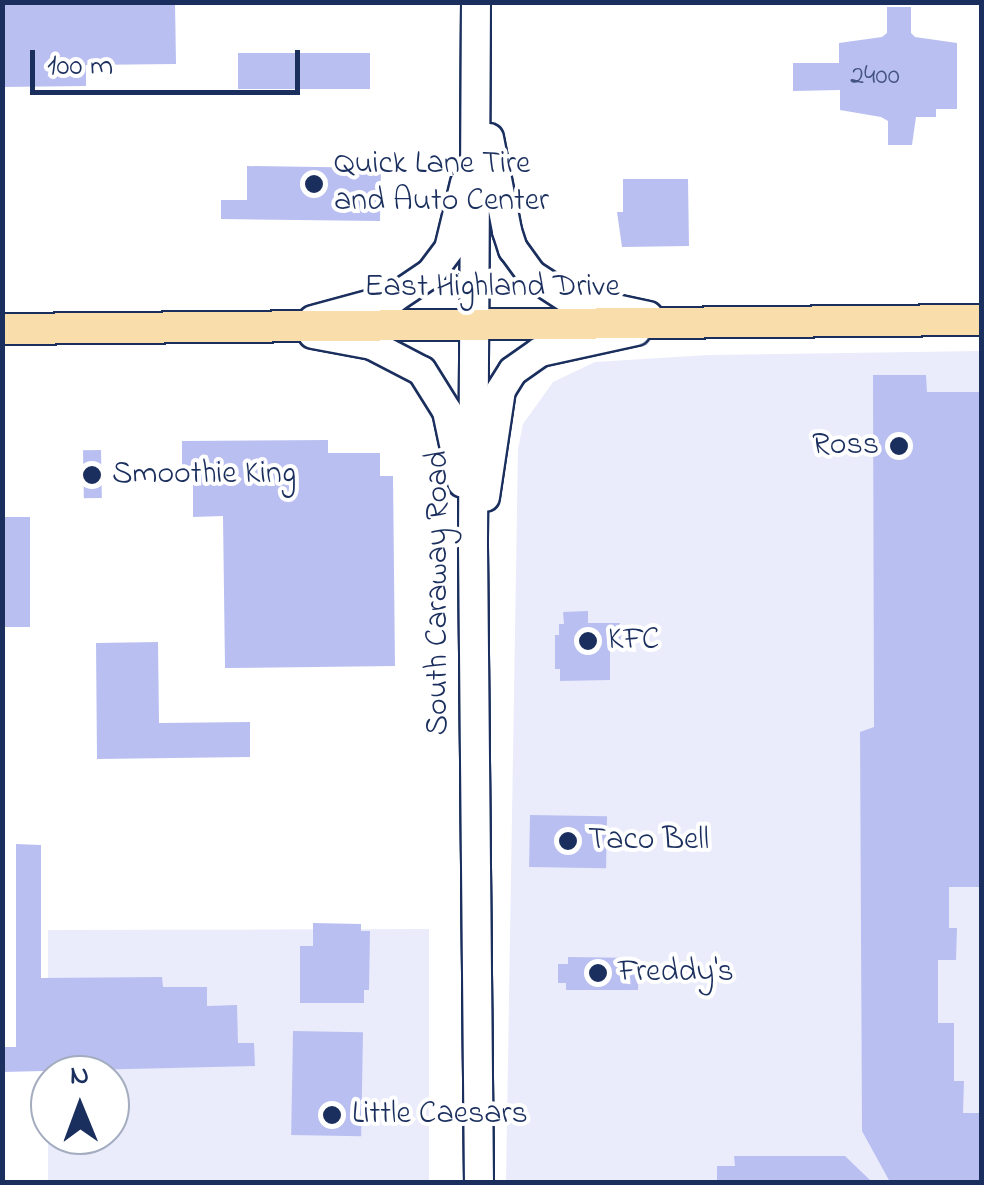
<!DOCTYPE html>
<html>
<head>
<meta charset="utf-8">
<style>
	body { margin:0 }
	#map { position:relative; width:984px; height:1185px; overflow:hidden; background:#fff; font-family:"Indie Flower",sans-serif }
	div>[style] { position:absolute }
	.built>* { inset:0; background:#eaecfb }
	.building>* { inset:0; background:#babff1; transform-origin:0 0 }
	.roads { filter:drop-shadow(2px 0 #1b2f5e) drop-shadow(-2px 0 #1b2f5e) drop-shadow(0 2px #1b2f5e) drop-shadow(0 -2px #1b2f5e) }
	.secondary>* { height:28px; margin:-14px; padding:0 14px; transform-origin:14px; border-radius:14px; background:#fff }
	.primary>* { height:30px; margin:-15px; padding:0 15px; transform-origin:15px; border-radius:15px; background:#f9deab }
	.dots>* { width:28px; height:28px; translate:-50% -50%; box-sizing:border-box; border:5px solid #fff; border-radius:50% }
	span { translate:-50% -50%; white-space:nowrap; text-align:center; line-height:1.15; -webkit-text-stroke:8px #fff; paint-order:stroke }
	.number-label { font-size:28px; color:#435383 }
	.number-label span { -webkit-text-stroke-width:0 }
	.poi-label { font-size:32px; color:#1b2f5e }
	.left { translate:0 -50%; text-align:left }
	.right { translate:-100% -50%; text-align:right }
	.street-label { font-size:32px; color:#1b2f5e }
	.frame { position:absolute; inset:0; border:5px solid #1b2f5e; pointer-events:none }
	.north { position:absolute; left:30px; top:1055px; width:100px; height:100px; box-sizing:border-box; background:#fff; border:2px solid #a4acbf; border-radius:50%; rotate:359deg; font-size:28px; font-weight:700; line-height:40px; text-align:center; color:#1b2f5e }
	.north::after { content:''; display:block; margin:auto; width:35px; height:45px; background:#1b2f5e; clip-path:polygon(50% 0,100% 100%,50% 72%,0 100%) }
	.scale { position:absolute; left:30px; top:50px; width:270px; height:45px; box-sizing:border-box; border:5px solid #1b2f5e; border-top:0; padding-left:12px; font-size:30px; line-height:35px; white-space:nowrap; color:#1b2f5e; -webkit-text-stroke:8px #fff; paint-order:stroke }
</style>
</head>
<body>
<div id="map">
	<div class="built">
		<div style="clip-path:polygon(981px 351px,981px 1182px,506px 1182px,518px 449px,523px 424px,553px 382px,595px 362px,708px 355px)"></div>
		<div style="clip-path:polygon(evenodd,429px 929px,429px 1182px,48px 1182px,48px 930px,429px 929px,50px 1075px,110px 1075px,110px 1135px,50px 1135px,50px 1075px)"></div>
	</div>
	<div class="building">
		<div style="clip-path:polygon(2px 2px,175px 2px,176px 64px,86px 65px,86px 86px,2px 87px)"></div>
		<div style="clip-path:polygon(887px 7px,911px 7px,911px 33px,915px 37px,957px 43px,957px 109px,936px 109px,936px 117px,916px 117px,912px 145px,888px 145px,888px 121px,881px 117px,840px 110px,840px 90px,793px 91px,793px 63px,839px 63px,839px 43px,882px 37px,887px 33px)"></div>
		<div style="left:238px;top:53px;width:132px;height:36px"></div>
		<div style="clip-path:polygon(247px 166px,381px 168px,380px 221px,221px 219px,221px 200px,247px 200px)"></div>
		<div style="clip-path:polygon(623px 179px,688px 179px,689px 246px,622px 247px,617px 212px,623px 212px)"></div>
		<div style="clip-path:polygon(873px 375px,926px 375px,927px 392px,982px 392px,982px 887px,949px 887px,949px 928px,957px 928px,956px 960px,938px 960px,938px 1023px,954px 1023px,954px 1081px,964px 1081px,963px 1113px,982px 1113px,982px 1182px,890px 1182px,862px 1131px,860px 732px,874px 727px)"></div>
		<div style="clip-path:polygon(328px 440px,328px 453px,380px 453px,380px 476px,393px 476px,395px 666px,225px 668px,223px 516px,193px 517px,193px 472px,182px 472px,182px 441px)"></div>
		<div style="left:101px;top:450px;width:48px;height:18px;rotate:89deg"></div>
		<div style="left:2px;top:517px;width:28px;height:110px"></div>
		<div style="clip-path:polygon(588px 611px,588px 623px,620px 623px,621px 647px,610px 647px,610px 680px,560px 681px,560px 669px,555px 669px,555px 635px,559px 635px,559px 624px,564px 624px,563px 612px)"></div>
		<div style="clip-path:polygon(158px 642px,159px 723px,250px 722px,250px 757px,97px 759px,96px 643px)"></div>
		<div style="left:530px;top:815px;width:77px;height:52px;rotate:1deg"></div>
		<div style="clip-path:polygon(16px 844px,41px 845px,41px 978px,162px 977px,163px 987px,207px 987px,207px 1006px,237px 1005px,238px 1043px,254px 1043px,255px 1066px,2px 1072px,2px 1047px,16px 1047px)"></div>
		<div style="clip-path:polygon(313px 923px,361px 924px,361px 931px,370px 931px,369px 990px,364px 990px,364px 1003px,300px 1003px,300px 946px,313px 946px)"></div>
		<div style="clip-path:polygon(568px 957px,639px 958px,638px 990px,566px 990px,566px 983px,558px 983px,558px 964px,568px 964px)"></div>
		<div style="left:293px;top:1031px;width:70px;height:104px;rotate:1deg"></div>
		<div style="clip-path:polygon(734px 1156px,845px 1156px,872px 1182px,717px 1182px,717px 1166px,735px 1166px)"></div>
	</div>
	<div class="roads">
		<div class="secondary">
			<div style="left:476px;top:2px;width:545px;rotate:90.32deg"></div>
			<div style="left:473px;top:547px;width:635px;rotate:89.46deg"></div>
			<div style="left:489px;top:138px;width:95px;rotate:79deg"></div>
			<div style="left:507px;top:231px;width:19px;rotate:72deg"></div>
			<div style="left:513px;top:249px;width:32px;rotate:54deg"></div>
			<div style="left:532px;top:275px;width:44px;rotate:33deg"></div>
			<div style="left:569px;top:299px;width:81px;rotate:12.1deg"></div>
			<div style="left:313px;top:320px;width:84px;rotate:-15.2deg"></div>
			<div style="left:394px;top:298px;width:45px;rotate:-34deg"></div>
			<div style="left:431px;top:273px;width:30px;rotate:-53deg"></div>
			<div style="left:449px;top:249px;width:68px;rotate:-76.4deg"></div>
			<div style="left:313px;top:334px;width:60px;rotate:10.6deg"></div>
			<div style="left:372px;top:345px;width:56px;rotate:27.5deg"></div>
			<div style="left:422px;top:371px;width:47px;rotate:58deg"></div>
			<div style="left:447px;top:411px;width:73px;rotate:78.1deg"></div>
			<div style="left:485px;top:497px;width:108px;rotate:-81.5deg"></div>
			<div style="left:501px;top:390px;width:22px;rotate:-58deg"></div>
			<div style="left:513px;top:371px;width:33px;rotate:-35deg"></div>
			<div style="left:540px;top:352px;width:98px;rotate:-12.3deg"></div>
		</div>
		<div class="primary">
			<div style="left:2px;top:329px;width:980px;rotate:-0.53deg"></div>
		</div>
	</div>
	<div class="dots">
		<div style="left:314px;top:184px;background:#1b2f5e"></div>
		<div style="left:899px;top:446px;background:#1b2f5e"></div>
		<div style="left:92px;top:475px;background:#1b2f5e"></div>
		<div style="left:588px;top:641px;background:#1b2f5e"></div>
		<div style="left:568px;top:841px;background:#1b2f5e"></div>
		<div style="left:598px;top:973px;background:#1b2f5e"></div>
		<div style="left:332px;top:1115px;background:#1b2f5e"></div>
	</div>
	<div class="number-label">
		<span style="left:875px;top:77px">2400</span>
	</div>
	<div class="poi-label">
		<span class="left" style="left:334px;top:184px">Quick Lane Tire<br>and Auto Center</span>
		<span class="right" style="left:879px;top:446px">Ross</span>
		<span class="left" style="left:112px;top:475px">Smoothie King</span>
		<span class="left" style="left:608px;top:641px">KFC</span>
		<span class="left" style="left:588px;top:841px">Taco Bell</span>
		<span class="left" style="left:618px;top:973px">Freddy's</span>
		<span class="left" style="left:352px;top:1115px">Little Caesars</span>
	</div>
	<div class="street-label">
		<span style="left:492px;top:288px">East Highland Drive</span>
		<span style="left:439px;top:593px;rotate:-90deg">South Caraway Road</span>
	</div>
	<div class="frame"></div>
	<div class="north">N</div>
	<div class="scale">100 m</div>
</div>
</body>
</html>
